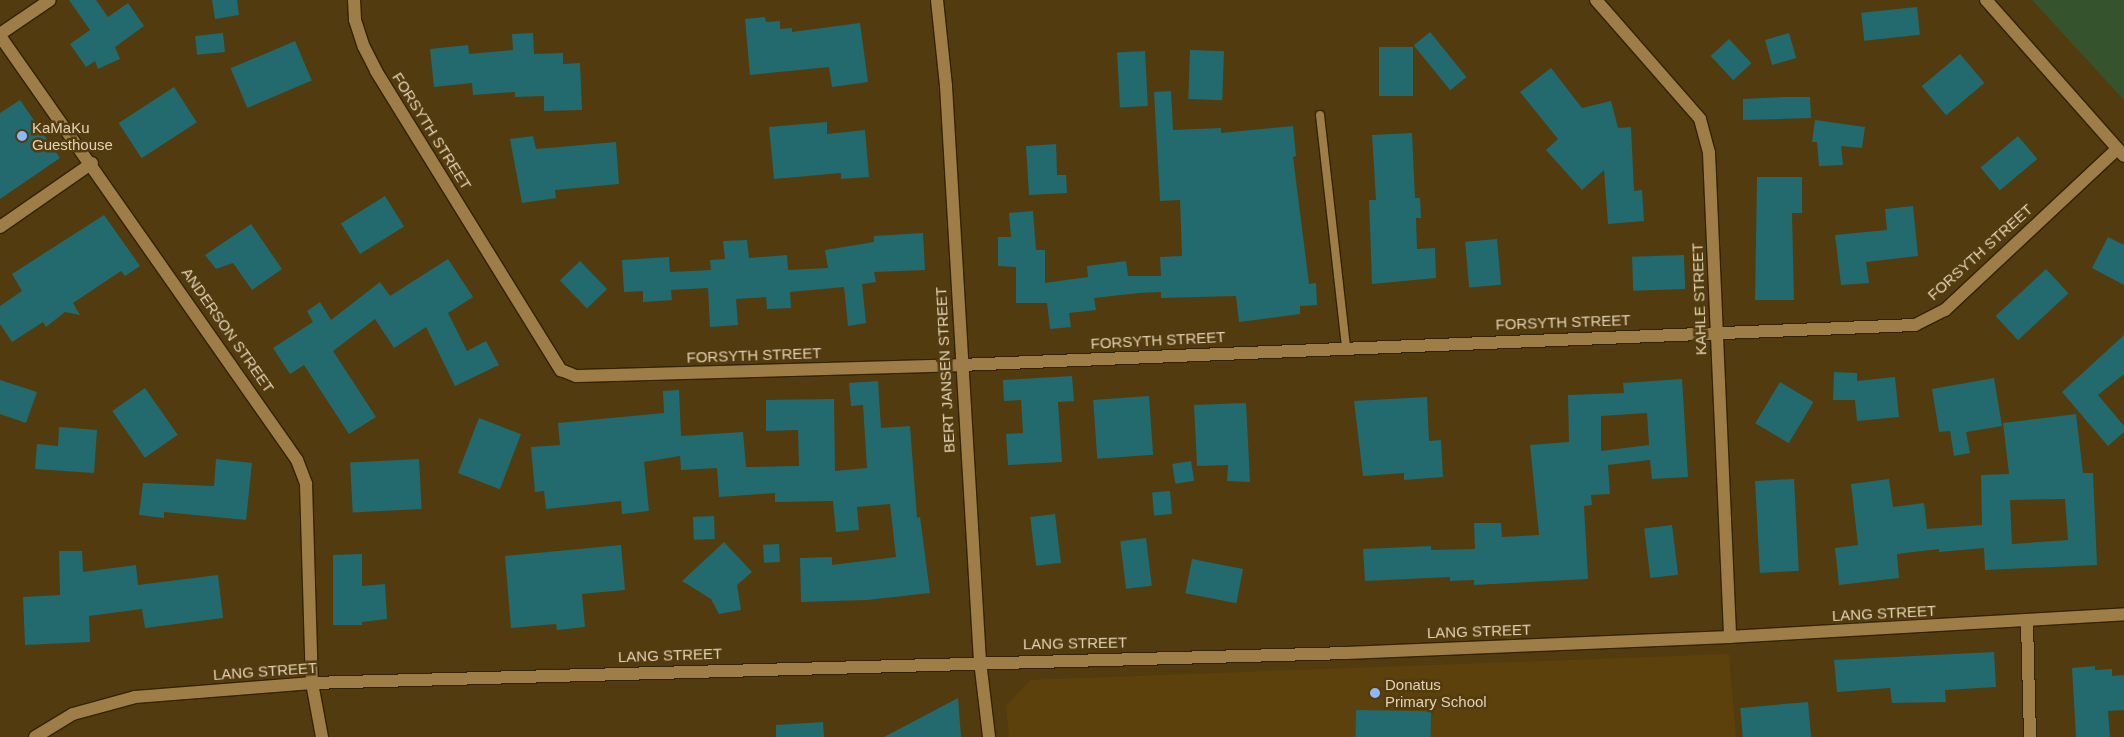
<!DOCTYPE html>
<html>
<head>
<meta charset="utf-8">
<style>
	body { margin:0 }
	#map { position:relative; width:2124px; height:737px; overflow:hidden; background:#523b0e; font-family:Arial,sans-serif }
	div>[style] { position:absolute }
	.built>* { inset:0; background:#5c410c }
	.green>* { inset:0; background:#35542e }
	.building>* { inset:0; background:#226a6e; transform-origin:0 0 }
	.roads { filter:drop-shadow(1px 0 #332304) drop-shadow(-1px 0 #332304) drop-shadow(0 1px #332304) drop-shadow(0 -1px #332304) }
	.service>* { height:8px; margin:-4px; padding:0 4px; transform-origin:4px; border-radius:4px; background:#9e7e46 }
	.minor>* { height:12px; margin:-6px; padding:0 6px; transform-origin:6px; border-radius:6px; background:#9e7e46 }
	.tertiary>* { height:12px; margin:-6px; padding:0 6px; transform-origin:6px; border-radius:6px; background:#9e7e46 }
	.dots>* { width:14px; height:14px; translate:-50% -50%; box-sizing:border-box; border:2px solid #523b0e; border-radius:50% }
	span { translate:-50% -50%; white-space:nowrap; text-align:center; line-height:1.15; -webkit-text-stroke:5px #523b0e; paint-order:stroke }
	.poi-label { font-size:15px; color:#e3d2b6 }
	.left { translate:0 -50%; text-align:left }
	.street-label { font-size:15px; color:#e3d2b6 }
</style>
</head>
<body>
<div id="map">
	<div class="built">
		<div style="clip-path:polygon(1729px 654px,1736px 737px,1009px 737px,1006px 706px,1030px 680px)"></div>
	</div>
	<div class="green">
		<div style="clip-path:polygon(2032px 0,2124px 0,2124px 100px)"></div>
	</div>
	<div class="building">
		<div style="clip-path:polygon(69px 0,96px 0,108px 17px,128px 3px,144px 26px,115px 47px,120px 59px,98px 69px,95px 61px,86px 67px,70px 44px,90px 30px)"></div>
		<div style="clip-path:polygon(212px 0,237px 0,239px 15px,215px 19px)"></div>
		<div style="left:1917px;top:7px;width:28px;height:56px;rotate:84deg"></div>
		<div style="clip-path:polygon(765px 17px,766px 22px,780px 21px,780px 29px,792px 28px,792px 32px,860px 23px,868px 82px,832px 87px,829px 67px,750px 75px,745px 19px)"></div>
		<div style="left:1430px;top:32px;width:58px;height:21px;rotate:51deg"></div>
		<div style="left:223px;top:33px;width:19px;height:28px;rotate:84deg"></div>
		<div style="clip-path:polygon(533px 33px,534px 54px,563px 53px,563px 64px,580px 63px,582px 110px,544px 111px,544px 96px,515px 97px,515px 92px,473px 95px,472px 83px,434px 87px,430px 49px,468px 45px,469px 54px,513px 50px,512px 34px)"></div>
		<div style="left:1789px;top:33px;width:26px;height:25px;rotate:74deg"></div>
		<div style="left:1729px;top:39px;width:33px;height:25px;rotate:47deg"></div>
		<div style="left:295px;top:41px;width:43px;height:70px;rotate:67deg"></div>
		<div style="left:1379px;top:47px;width:34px;height:49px"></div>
		<div style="left:1190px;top:50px;width:34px;height:49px;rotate:2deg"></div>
		<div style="left:1145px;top:51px;width:55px;height:28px;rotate:87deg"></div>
		<div style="left:1960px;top:54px;width:38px;height:50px;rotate:50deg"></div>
		<div style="clip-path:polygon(1551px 68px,1582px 108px,1611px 101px,1618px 128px,1631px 127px,1634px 191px,1642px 190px,1644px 221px,1608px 224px,1604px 170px,1582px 190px,1546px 150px,1558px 139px,1520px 92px)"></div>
		<div style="left:174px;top:87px;width:42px;height:66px;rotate:57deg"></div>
		<div style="clip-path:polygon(1171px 91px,1173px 130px,1221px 128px,1221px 133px,1293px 126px,1296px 156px,1293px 157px,1309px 284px,1316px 283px,1317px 305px,1300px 306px,1300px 314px,1239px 322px,1236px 296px,1161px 298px,1161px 292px,1139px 293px,1094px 298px,1096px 310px,1069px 313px,1071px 327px,1050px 329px,1047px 303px,1016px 303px,1016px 267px,998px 266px,998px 237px,1011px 237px,1009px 213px,1033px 211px,1036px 250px,1045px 250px,1045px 283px,1088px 277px,1087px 266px,1126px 261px,1128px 276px,1161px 276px,1160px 257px,1182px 256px,1180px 200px,1160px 201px,1154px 92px)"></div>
		<div style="clip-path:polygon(1783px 97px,1810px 97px,1811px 118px,1743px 120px,1743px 99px)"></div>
		<div style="clip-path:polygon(20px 100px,60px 158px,0 199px,0 113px)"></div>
		<div style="clip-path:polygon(1815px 120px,1865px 127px,1862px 148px,1841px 146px,1843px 165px,1819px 166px,1817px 142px,1812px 142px)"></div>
		<div style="clip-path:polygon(827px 122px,827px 134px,865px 130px,869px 177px,841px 179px,841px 173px,774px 179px,769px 127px)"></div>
		<div style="clip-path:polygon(1412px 133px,1415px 198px,1420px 198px,1421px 218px,1416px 218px,1417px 249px,1435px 248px,1436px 278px,1372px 284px,1369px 200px,1376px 200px,1372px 135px)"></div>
		<div style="clip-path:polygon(533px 136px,536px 149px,616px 142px,619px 184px,555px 190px,556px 198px,522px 203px,510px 139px)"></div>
		<div style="left:2018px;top:136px;width:30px;height:49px;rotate:50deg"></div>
		<div style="clip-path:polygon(1056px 144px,1057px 175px,1066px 175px,1067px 193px,1029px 195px,1026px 146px)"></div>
		<div style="clip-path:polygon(1757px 177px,1802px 177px,1802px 213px,1792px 213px,1794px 300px,1755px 300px)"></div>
		<div style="left:385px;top:196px;width:36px;height:52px;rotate:58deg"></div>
		<div style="clip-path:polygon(1913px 206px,1918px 256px,1866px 262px,1869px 283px,1841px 285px,1835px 235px,1887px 230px,1885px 209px)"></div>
		<div style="clip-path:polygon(104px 215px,140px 266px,125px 276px,121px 271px,73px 303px,80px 315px,65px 312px,46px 327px,43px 322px,12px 342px,0 324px,0 306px,22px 291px,12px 274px)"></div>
		<div style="clip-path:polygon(251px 224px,282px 269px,252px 290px,233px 263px,216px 269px,205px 255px)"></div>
		<div style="clip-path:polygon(923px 233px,925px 270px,874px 272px,876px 282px,862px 284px,866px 323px,848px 326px,844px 287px,790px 292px,791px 308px,767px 309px,766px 297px,736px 299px,738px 325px,710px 327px,708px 288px,671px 290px,672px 300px,643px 302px,643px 291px,624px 292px,622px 260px,669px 257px,670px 272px,711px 270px,710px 260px,725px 259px,723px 241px,747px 240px,749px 258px,787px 255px,788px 270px,828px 268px,825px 250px,874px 242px,874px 236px)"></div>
		<div style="clip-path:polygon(2108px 237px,2124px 245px,2124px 285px,2092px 268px)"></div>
		<div style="left:1497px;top:239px;width:46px;height:32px;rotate:85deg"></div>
		<div style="left:1684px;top:255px;width:34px;height:52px;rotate:88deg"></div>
		<div style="clip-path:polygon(448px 259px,473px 297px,448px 313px,467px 351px,486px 341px,499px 365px,455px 386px,426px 327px,394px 348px,375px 319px,333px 351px,376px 417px,349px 434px,304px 365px,290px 374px,273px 348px,313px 322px,307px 311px,320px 302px,331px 320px,380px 282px,390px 296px)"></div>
		<div style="left:580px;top:261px;width:39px;height:28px;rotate:46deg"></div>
		<div style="left:2046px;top:269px;width:33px;height:69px;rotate:47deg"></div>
		<div style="clip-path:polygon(2124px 335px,2124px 374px,2098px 395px,2124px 426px,2124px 432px,2108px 446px,2062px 392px)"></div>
		<div style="clip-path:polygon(1834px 372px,1857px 373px,1857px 381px,1895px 377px,1899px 417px,1857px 421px,1855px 400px,1833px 400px)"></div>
		<div style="clip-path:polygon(1072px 376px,1074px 401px,1058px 402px,1062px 462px,1008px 465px,1006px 434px,1023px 433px,1021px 400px,1004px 401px,1003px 380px)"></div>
		<div style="clip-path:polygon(1994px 378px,2002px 426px,1966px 432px,1970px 453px,1954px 456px,1950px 431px,1939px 432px,1932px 389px)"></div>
		<div style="clip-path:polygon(evenodd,1682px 379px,1688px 477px,1652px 479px,1650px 460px,1608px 465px,1610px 494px,1591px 495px,1592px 505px,1584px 506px,1588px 579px,1474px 585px,1474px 580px,1450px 581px,1450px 577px,1365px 581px,1363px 549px,1431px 546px,1431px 550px,1475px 549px,1474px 523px,1501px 523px,1502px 537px,1539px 535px,1530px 445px,1569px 442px,1568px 395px,1624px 393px,1623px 383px,1682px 379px,1647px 413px,1649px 445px,1601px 451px,1601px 416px,1647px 413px)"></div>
		<div style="clip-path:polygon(0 380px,37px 392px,26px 423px,0 414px)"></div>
		<div style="clip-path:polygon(878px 381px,881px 428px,910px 426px,917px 518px,920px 517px,930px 593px,867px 600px,801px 602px,800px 558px,832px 557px,832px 565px,896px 557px,890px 504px,857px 507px,859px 530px,836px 532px,833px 501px,775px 502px,775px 493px,719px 497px,717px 468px,681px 470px,680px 456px,644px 462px,649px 511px,622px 514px,621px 501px,546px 509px,544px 491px,535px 492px,531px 447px,560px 445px,558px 423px,664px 413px,663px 391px,679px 390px,681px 436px,743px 432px,746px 467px,799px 466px,798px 430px,766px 431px,766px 400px,834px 399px,835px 471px,867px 468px,863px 405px,851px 406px,849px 383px)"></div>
		<div style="left:1780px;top:382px;width:39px;height:48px;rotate:31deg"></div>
		<div style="left:145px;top:388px;width:57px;height:40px;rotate:55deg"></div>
		<div style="left:1149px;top:396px;width:59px;height:56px;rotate:86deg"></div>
		<div style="clip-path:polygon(1427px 397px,1429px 441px,1441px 440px,1443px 477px,1404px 480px,1404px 473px,1363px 476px,1354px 401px)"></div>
		<div style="clip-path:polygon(1246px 403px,1250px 482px,1227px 481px,1228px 465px,1197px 466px,1194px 405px)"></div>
		<div style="clip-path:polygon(evenodd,2076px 414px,2083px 473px,2093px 473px,2097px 565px,1985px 570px,1984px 548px,1939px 552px,1939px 549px,1897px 554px,1899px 578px,1839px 585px,1835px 548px,1858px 545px,1851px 484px,1889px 479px,1893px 507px,1924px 503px,1927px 529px,1982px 525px,1981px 475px,2009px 474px,2003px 423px,2076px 414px,2065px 499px,2068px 540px,2012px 544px,2010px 500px,2065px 499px)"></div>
		<div style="left:479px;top:418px;width:45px;height:59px;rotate:21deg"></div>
		<div style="clip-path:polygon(59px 427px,97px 430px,94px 473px,35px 469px,37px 444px,58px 446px)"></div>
		<div style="clip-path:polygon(216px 459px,252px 463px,246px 520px,164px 512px,164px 518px,139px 515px,143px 483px,214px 486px)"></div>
		<div style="left:419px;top:459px;width:50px;height:69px;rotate:87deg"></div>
		<div style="left:1191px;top:461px;width:20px;height:19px;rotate:81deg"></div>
		<div style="left:1794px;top:479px;width:92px;height:39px;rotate:87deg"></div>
		<div style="left:1170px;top:491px;width:23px;height:18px;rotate:85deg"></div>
		<div style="left:1055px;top:514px;width:49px;height:25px;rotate:83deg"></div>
		<div style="left:714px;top:516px;width:23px;height:21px;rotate:88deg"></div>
		<div style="left:1672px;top:525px;width:50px;height:28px;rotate:83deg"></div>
		<div style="left:1146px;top:538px;width:48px;height:26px;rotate:83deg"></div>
		<div style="clip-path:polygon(724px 542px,752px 572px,737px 585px,741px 610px,719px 614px,711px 599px,682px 581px)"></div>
		<div style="left:779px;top:544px;width:18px;height:16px;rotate:87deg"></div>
		<div style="clip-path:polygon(621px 545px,625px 590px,582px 594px,585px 627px,557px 630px,556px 624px,511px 628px,505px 556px)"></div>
		<div style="clip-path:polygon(59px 551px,82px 551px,83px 572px,136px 565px,138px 585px,218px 575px,223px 618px,145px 628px,142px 609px,89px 616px,90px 642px,25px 645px,23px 597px,60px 595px)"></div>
		<div style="clip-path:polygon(362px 554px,362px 586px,385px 584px,387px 619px,362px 622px,362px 625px,333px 625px,333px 555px)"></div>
		<div style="left:1192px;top:559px;width:52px;height:35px;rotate:11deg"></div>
		<div style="clip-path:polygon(1994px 652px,1996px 687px,1945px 690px,1946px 702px,1892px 703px,1890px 688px,1837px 692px,1834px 660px)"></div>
		<div style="clip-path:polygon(2095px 666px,2095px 670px,2112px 669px,2112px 676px,2124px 675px,2124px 710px,2108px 711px,2110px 737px,2076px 737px,2072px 668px)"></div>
		<div style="clip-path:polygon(958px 698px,961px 737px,884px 737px)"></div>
		<div style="left:1808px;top:702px;width:35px;height:68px;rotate:85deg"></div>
		<div style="left:1356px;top:710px;width:75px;height:27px;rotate:1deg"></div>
		<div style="clip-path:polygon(823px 722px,824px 737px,776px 737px,776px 725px)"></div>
	</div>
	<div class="roads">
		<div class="service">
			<div style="left:1320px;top:115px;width:233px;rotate:83.6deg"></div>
		</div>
		<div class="minor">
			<div style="left:354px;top:0;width:20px;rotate:87deg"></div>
			<div style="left:355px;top:20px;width:28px;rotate:72deg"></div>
			<div style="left:364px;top:47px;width:27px;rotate:63deg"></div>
			<div style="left:376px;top:71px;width:352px;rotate:58.3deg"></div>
			<div style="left:561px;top:370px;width:16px;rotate:22deg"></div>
			<div style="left:576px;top:376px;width:384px;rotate:-1.6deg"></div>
			<div style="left:960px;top:365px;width:956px;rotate:-2.4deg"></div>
			<div style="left:1915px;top:325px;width:34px;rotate:-27deg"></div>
			<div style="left:1945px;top:310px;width:236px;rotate:-43.1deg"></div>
			<div style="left:937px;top:0;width:86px;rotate:84deg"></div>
			<div style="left:946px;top:86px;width:576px;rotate:86.62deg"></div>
			<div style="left:980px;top:661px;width:77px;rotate:83.2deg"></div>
			<div style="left:1596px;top:0;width:158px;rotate:48.8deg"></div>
			<div style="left:1700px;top:119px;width:35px;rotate:75deg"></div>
			<div style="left:1709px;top:153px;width:484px;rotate:87.5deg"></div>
			<div style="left:1986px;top:0;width:208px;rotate:48.5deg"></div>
			<div style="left:0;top:34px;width:60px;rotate:-34.2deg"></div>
			<div style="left:0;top:36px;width:518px;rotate:54.99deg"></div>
			<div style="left:297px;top:460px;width:26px;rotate:69deg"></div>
			<div style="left:306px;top:484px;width:199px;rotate:88.3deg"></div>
			<div style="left:312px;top:683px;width:55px;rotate:79.5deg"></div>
			<div style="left:0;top:227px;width:112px;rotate:-34.8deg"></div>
			<div style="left:2027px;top:622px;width:115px;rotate:88.5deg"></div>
		</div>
		<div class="tertiary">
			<div style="left:35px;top:737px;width:44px;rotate:-31.2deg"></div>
			<div style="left:73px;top:714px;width:64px;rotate:-15.3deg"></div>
			<div style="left:135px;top:697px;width:178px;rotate:-4.5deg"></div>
			<div style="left:312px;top:683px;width:1034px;rotate:-1.66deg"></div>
			<div style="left:1346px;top:653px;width:384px;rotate:-2.4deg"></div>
			<div style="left:1730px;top:637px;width:395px;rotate:-3.3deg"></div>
		</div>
	</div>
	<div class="dots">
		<div style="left:22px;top:136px;background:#8eb8fd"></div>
		<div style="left:1375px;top:693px;background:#8eb8fd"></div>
	</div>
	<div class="poi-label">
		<span class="left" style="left:32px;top:136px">KaMaKu<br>Guesthouse</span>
		<span class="left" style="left:1385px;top:693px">Donatus<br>Primary School</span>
	</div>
	<div class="street-label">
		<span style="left:432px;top:131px;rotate:58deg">FORSYTH STREET</span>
		<span style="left:1980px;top:252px;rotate:-42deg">FORSYTH STREET</span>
		<span style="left:1699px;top:299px;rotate:-92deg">KAHLE STREET</span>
		<span style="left:1563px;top:322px;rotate:-2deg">FORSYTH STREET</span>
		<span style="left:228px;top:330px;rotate:55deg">ANDERSON STREET</span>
		<span style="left:1158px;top:340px;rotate:-3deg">FORSYTH STREET</span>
		<span style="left:754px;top:355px;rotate:-2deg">FORSYTH STREET</span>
		<span style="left:945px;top:370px;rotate:-93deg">BERT JANSEN STREET</span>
		<span style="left:1884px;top:613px;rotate:-3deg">LANG STREET</span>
		<span style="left:1479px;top:631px;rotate:-2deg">LANG STREET</span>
		<span style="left:1075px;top:643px;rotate:-1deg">LANG STREET</span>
		<span style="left:670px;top:655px;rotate:-2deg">LANG STREET</span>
		<span style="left:265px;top:671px;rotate:-4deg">LANG STREET</span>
	</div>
</div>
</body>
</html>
